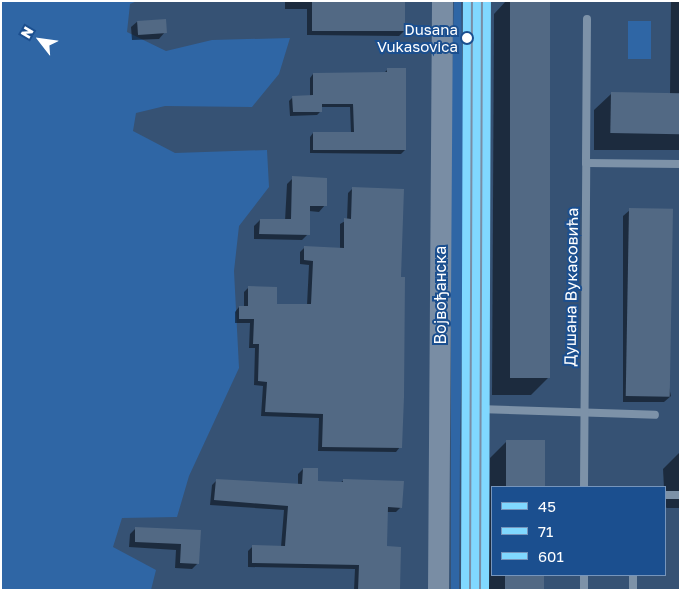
<!DOCTYPE html>
<html>
<head>
<meta charset="utf-8">
<style>
	body { margin:0 }
	#map { position:relative; width:681px; height:591px; overflow:hidden; background:#365274; font-family:"Golos Text",sans-serif }
	div>[style] { position:absolute }
	.green>* { inset:0; background:#2f66a5; transform-origin:0 0 }
	.shadow>* { inset:0; background:#0007 }
	.building>* { inset:0; background:#526984; transform-origin:0 0 }
	.lane>* { height:8px; margin:-4px; padding:0 4px; transform-origin:4px; border-radius:4px; background:#7d92a8 }
	.secondary>* { height:21px; margin:-10.5px; padding:0 10.5px; transform-origin:10.5px; border-radius:10.5px; background:#798da4 }
	.bus-1>* { height:8px; margin:-4px; padding:0 4px; transform-origin:4px; border-radius:4px; background:#80d8ff }
	.bus-2>* { height:8px; margin:-4px; padding:0 4px; transform-origin:4px; border-radius:4px; background:#80d8ff }
	.bus-3>* { height:8px; margin:-4px; padding:0 4px; transform-origin:4px; border-radius:4px; background:#80d8ff }
	.dots>* { width:14px; height:14px; translate:-50% -50%; box-sizing:border-box; border:2px solid #1b4f8f; border-radius:50% }
	span { translate:-50% -50%; white-space:nowrap; text-align:center; line-height:1.15; -webkit-text-stroke:4px #1b4f8f; paint-order:stroke }
	.bus-label { font-size:15px; color:#fff }
	.right { translate:-100% -50%; text-align:right }
	.street-label { font-size:16px; color:#fff }
	.frame { position:absolute; inset:0; border:2px solid #fff; pointer-events:none }
	.legend { position:absolute; left:491px; top:486px; width:175px; height:90px; box-sizing:border-box; background:#1b4f8f; border:1px solid #7695bc; margin:0; padding:6px 9px; list-style:none; font-size:15px; color:#fff }
	.legend li { display:flex; align-items:center; gap:10px; height:25px }
	.legend b { width:25px; border:1px solid #7695bc }
	.north { position:absolute; left:15px; top:15px; width:50px; height:50px; -webkit-text-stroke:4px #1b4f8f; paint-order:stroke; rotate:300deg; font-size:14px; font-weight:700; line-height:20px; text-align:center; color:#fff }
	.north::after { content:''; display:block; margin:auto; width:18px; height:22px; background:#fff; clip-path:polygon(50% 0,100% 100%,50% 72%,0 100%) }
</style>
</head>
<body>
<div id="map">
	<div class="green">
		<div style="clip-path:polygon(1px 1px,137px 1px,130px 4px,127px 32px,166px 51px,212px 40px,290px 38px,279px 74px,252px 107px,165px 106px,136px 113px,133px 131px,175px 153px,267px 150px,269px 187px,239px 226px,234px 271px,239px 368px,189px 476px,177px 517px,122px 518px,113px 547px,156px 570px,151px 590px,1px 590px)"></div>
		<div style="clip-path:polygon(454px 1px,461px 1px,465px 202px,460px 441px,459px 590px,451px 590px,451px 111px)"></div>
		<div style="left:628px;top:21px;width:23px;height:38px"></div>
	</div>
	<div class="shadow">
		<div style="clip-path:polygon(285px 1px,404px 1px,404px 31px,399px 36px,307px 35px,307px 9px,285px 9px)"></div>
		<div style="clip-path:polygon(506px 1px,549px 1px,548px 378px,531px 395px,492px 395px,494px 14px)"></div>
		<div style="clip-path:polygon(671px 1px,680px 1px,680px 150px,594px 150px,594px 110px,611px 94px,670px 94px)"></div>
		<div style="clip-path:polygon(138px 21px,165px 32px,159px 39px,132px 40px,131px 27px)"></div>
		<div style="clip-path:polygon(388px 69px,405px 150px,401px 154px,310px 153px,310px 137px,313px 133px,351px 133px,350px 107px,320px 107px,320px 112px,317px 115px,290px 116px,289px 101px,293px 97px,310px 97px,310px 78px,313px 74px,384px 73px)"></div>
		<div style="clip-path:polygon(293px 178px,325px 205px,319px 212px,309px 211px,308px 234px,302px 240px,254px 239px,254px 226px,260px 220px,285px 221px,287px 184px)"></div>
		<div style="clip-path:polygon(353px 188px,400px 278px,400px 447px,396px 452px,318px 451px,319px 418px,261px 416px,263px 386px,254px 385px,255px 348px,249px 348px,250px 323px,235px 323px,235px 312px,239px 307px,244px 307px,244px 292px,249px 287px,276px 305px,307px 305px,309px 265px,300px 264px,300px 252px,305px 247px,340px 249px,340px 224px,347px 220px,348px 193px)"></div>
		<div style="clip-path:polygon(630px 210px,671px 396px,664px 402px,623px 402px,623px 216px)"></div>
		<div style="clip-path:polygon(507px 441px,544px 441px,543px 487px,492px 487px,492px 575px,543px 575px,543px 590px,489px 590px,490px 458px)"></div>
		<div style="clip-path:polygon(680px 452px,680px 508px,667px 508px,665px 507px,663px 469px)"></div>
		<div style="clip-path:polygon(303px 469px,316px 482px,340px 483px,344px 480px,401px 507px,396px 512px,386px 512px,385px 547px,400px 590px,354px 590px,355px 569px,248px 567px,248px 551px,253px 546px,281px 547px,284px 510px,210px 505px,212px 485px,217px 480px,298px 485px,298px 474px)"></div>
		<div style="clip-path:polygon(136px 528px,200px 531px,198px 563px,192px 569px,175px 568px,176px 550px,129px 547px,130px 534px)"></div>
	</div>
	<div class="building">
		<div style="left:312px;top:1px;width:93px;height:30px"></div>
		<div style="left:510px;top:1px;width:40px;height:377px"></div>
		<div style="left:166px;top:19px;width:14px;height:29px;rotate:86deg"></div>
		<div style="clip-path:polygon(387px 68px,406px 68px,406px 150px,313px 150px,313px 132px,354px 132px,353px 104px,322px 104px,322px 112px,293px 112px,292px 96px,313px 95px,313px 73px,387px 72px)"></div>
		<div style="left:611px;top:92px;width:69px;height:41px;rotate:1deg"></div>
		<div style="clip-path:polygon(292px 176px,327px 178px,327px 206px,310px 206px,310px 235px,259px 234px,260px 219px,291px 219px)"></div>
		<div style="clip-path:polygon(352px 187px,404px 189px,401px 277px,405px 277px,404px 397px,402px 448px,322px 447px,323px 414px,265px 412px,267px 382px,258px 381px,259px 344px,253px 344px,254px 319px,239px 319px,239px 306px,248px 306px,248px 286px,277px 287px,277px 304px,311px 304px,313px 261px,304px 260px,304px 246px,344px 248px,344px 218px,351px 219px)"></div>
		<div style="left:629px;top:208px;width:44px;height:188px;rotate:1deg"></div>
		<div style="left:506px;top:440px;width:39px;height:47px"></div>
		<div style="clip-path:polygon(303px 468px,318px 468px,318px 481px,343px 482px,343px 479px,404px 481px,402px 508px,388px 507px,387px 546px,401px 547px,400px 590px,358px 590px,359px 565px,252px 563px,252px 545px,285px 546px,288px 506px,214px 500px,216px 479px,302px 484px)"></div>
		<div style="clip-path:polygon(135px 527px,201px 530px,199px 564px,180px 563px,181px 544px,135px 542px)"></div>
		<div style="left:505px;top:575px;width:39px;height:15px"></div>
	</div>
	<div class="lane">
		<div style="left:586px;top:163px;width:144px;rotate:-89.6deg"></div>
		<div style="left:478px;top:409px;width:177px;rotate:1.9deg"></div>
		<div style="left:584px;top:487px;width:324px;rotate:-89.6deg"></div>
		<div style="left:586px;top:163px;width:94px;rotate:0.6deg"></div>
		<div style="left:665px;top:495px;width:15px"></div>
		<div style="left:584px;top:575px;width:15px;rotate:90deg"></div>
		<div style="left:633px;top:575px;width:15px;rotate:90deg"></div>
	</div>
	<div class="secondary">
		<div style="left:438px;top:590px;width:589px;rotate:-89.61deg"></div>
		<div style="left:475px;top:590px;width:589px;rotate:-89.81deg"></div>
	</div>
	<div class="bus-1">
		<div style="left:475px;top:590px;width:589px;rotate:-89.81deg"></div>
	</div>
	<div class="bus-2">
		<div style="left:485px;top:590px;width:589px;rotate:-89.81deg"></div>
	</div>
	<div class="bus-3">
		<div style="left:465px;top:590px;width:589px;rotate:-89.81deg"></div>
	</div>
	<div class="dots">
		<div style="left:467px;top:38px;background:#fff"></div>
	</div>
	<div class="bus-label">
		<span class="right" style="left:458px;top:38px">Dusana<br>Vukasovica</span>
	</div>
	<div class="street-label">
		<span style="left:571px;top:287px;rotate:-89deg">Душана Вукасовића</span>
		<span style="left:440px;top:295px;rotate:-90deg">Војвођанска</span>
	</div>
	<div class="frame"></div>
	<ul class="legend">
	<li><b style="height:6px;background:#80d8ff"></b>45</li>
	<li><b style="height:6px;background:#80d8ff"></b>71</li>
	<li><b style="height:6px;background:#80d8ff"></b>601</li>
	</ul>
	<div class="north">N</div>
</div>
</body>
</html>
